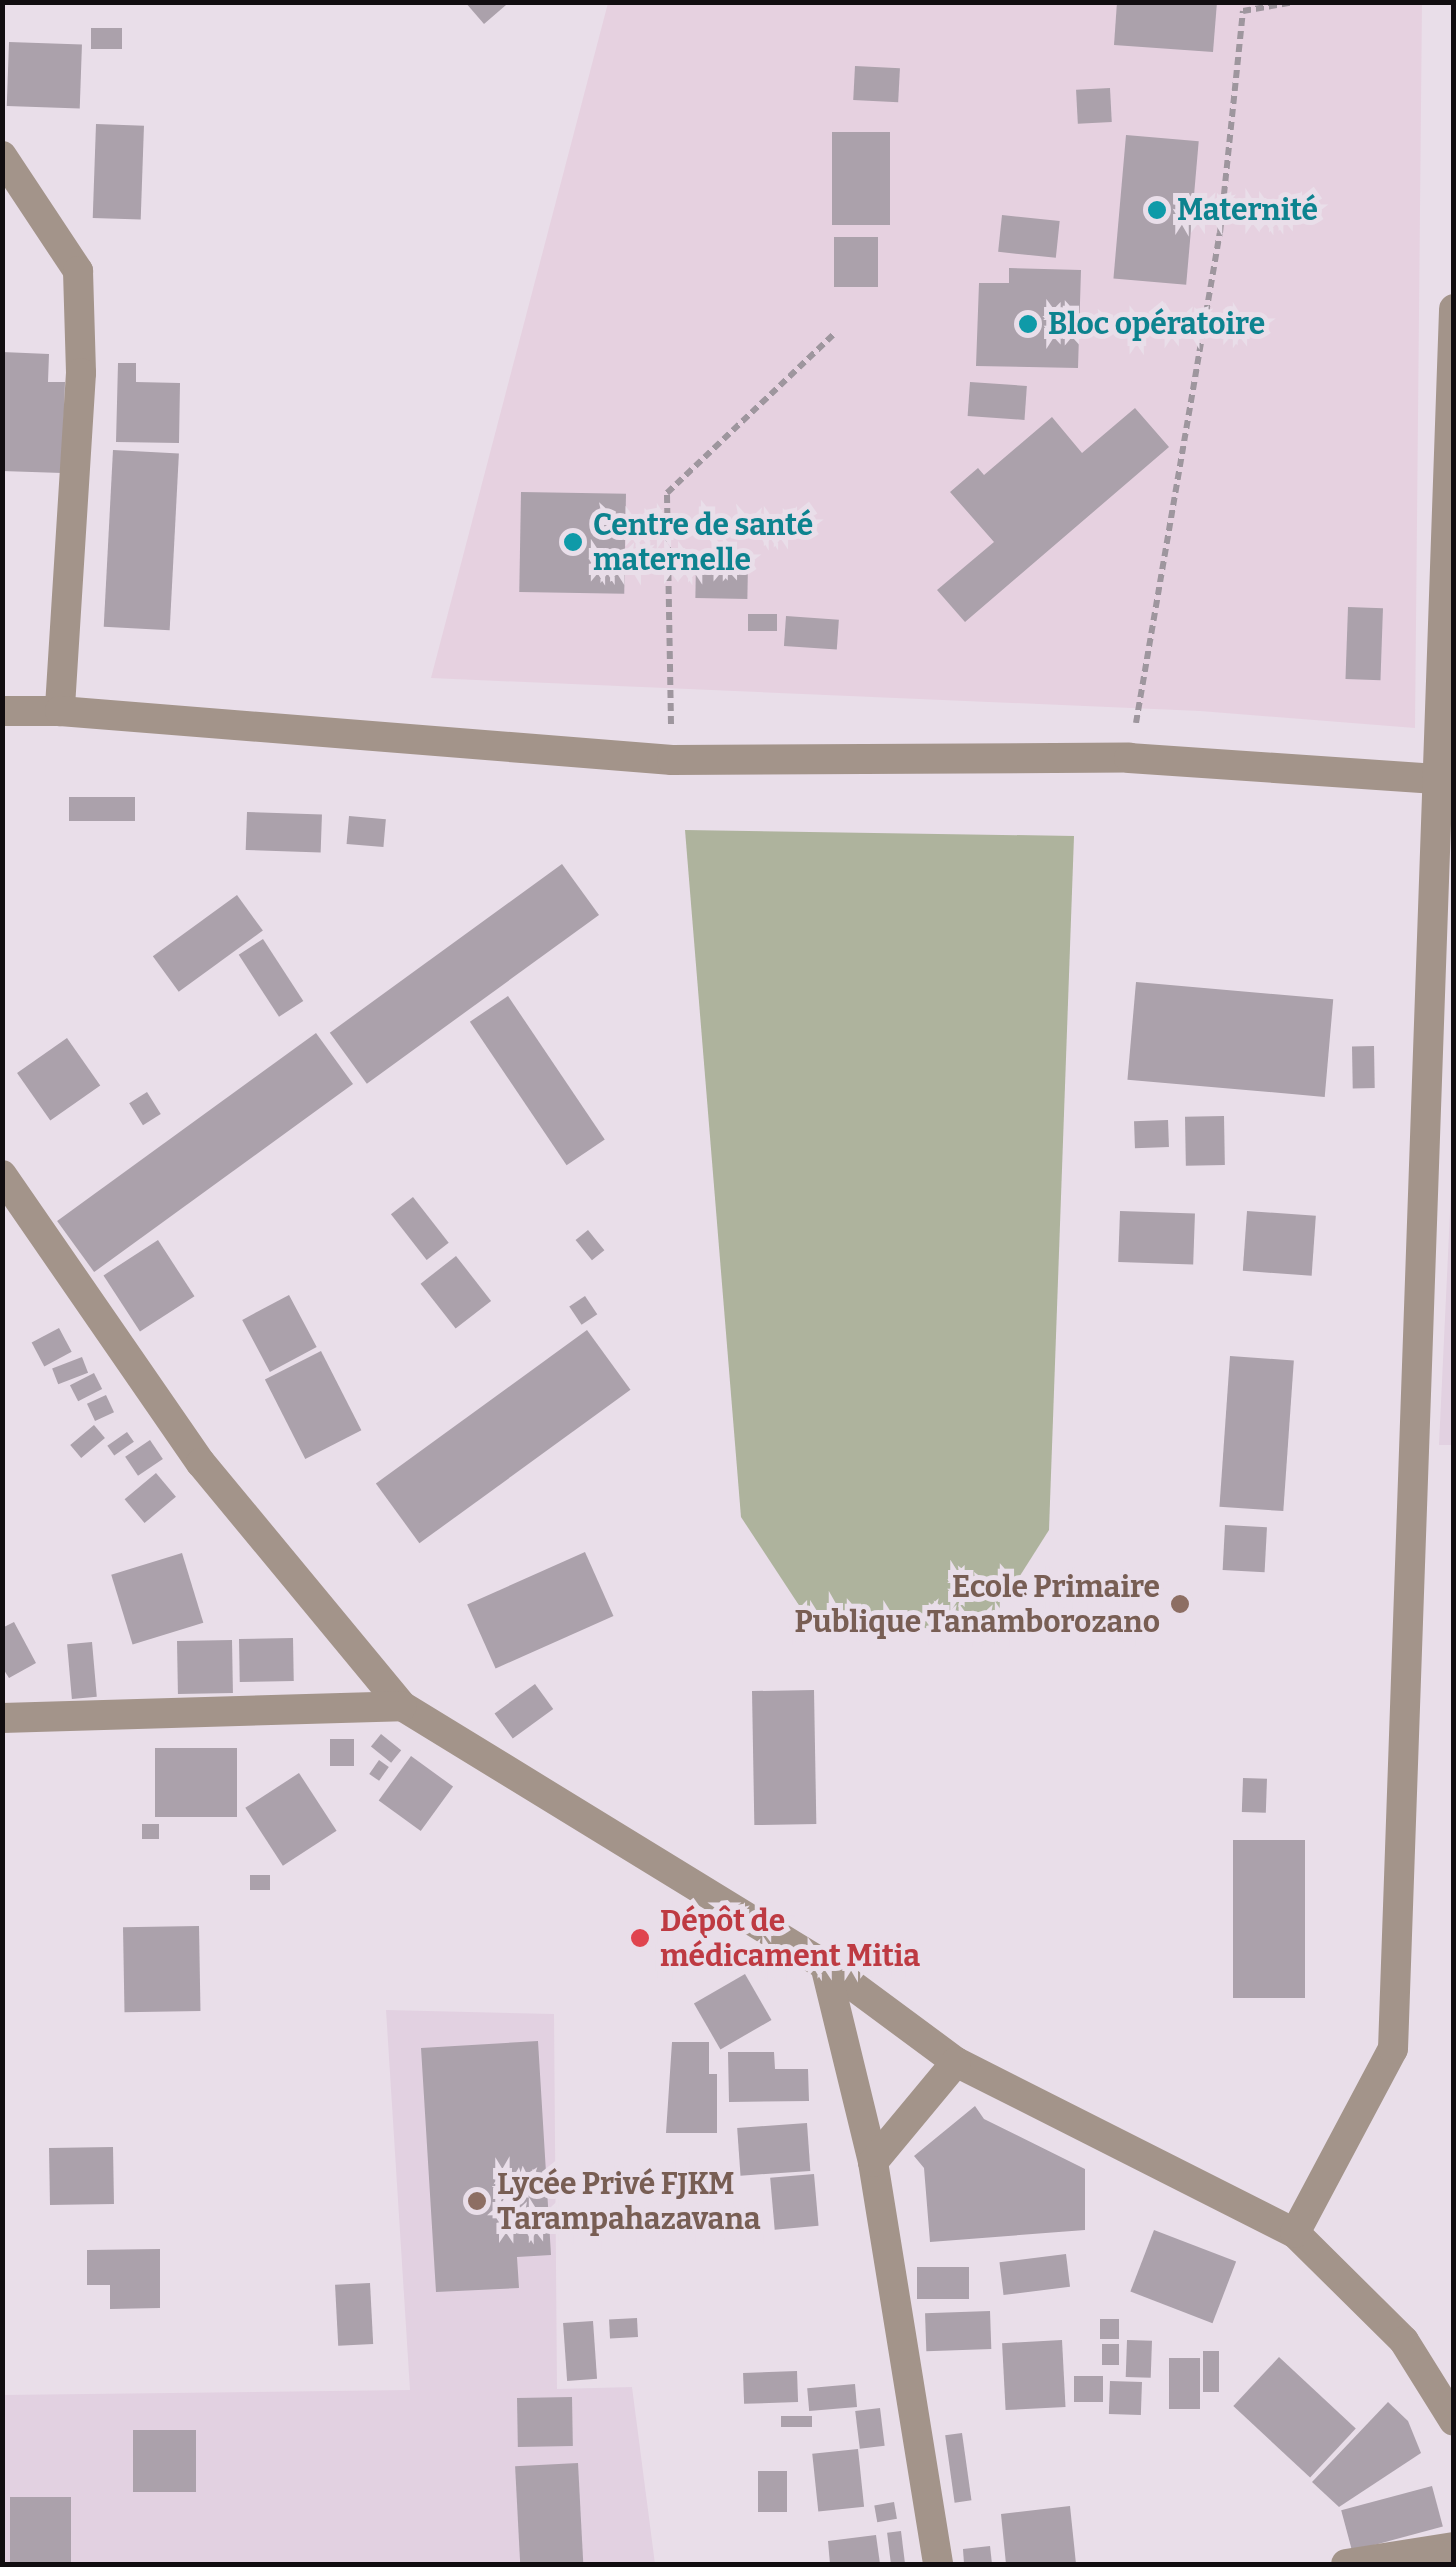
<!DOCTYPE html>
<html>
<head>
<meta charset="utf-8">
<style>
	body { margin:0 }
	#map { position:relative; width:1456px; height:2567px; overflow:hidden; background:#e9dee9; font-family:Bitter,serif }
	div>[style] { position:absolute }
	.built>* { inset:0; background:#e2d1e1 }
	.medical>* { inset:0; background:#e6d1e0 }
	.green>* { inset:0; background:#aeb39d }
	.building>* { inset:0; background:#aba1ab; transform-origin:0 0 }
	.path>* { height:6px; margin-top:-3px; transform-origin:0; background:repeating-linear-gradient(90deg,#9e969e 0 8px,transparent 0 13px) }
	.minor>* { height:30px; margin:-15px; padding:0 15px; transform-origin:15px; border-radius:15px; background:#a3948a }
	.dots>* { width:28px; height:28px; translate:-50% -50%; box-sizing:border-box; border:5px solid #e9dee9; border-radius:50% }
	span { translate:-50% -50%; white-space:nowrap; text-align:center; line-height:1.15; -webkit-text-stroke:10px #e9dee9; paint-order:stroke }
	.culture-label { font-size:30px; color:#0d838f; font-weight:700 }
	.left { translate:0 -50%; text-align:left }
	.education-label { font-size:30px; color:#785e54; font-weight:700 }
	.right { translate:-100% -50%; text-align:right }
	.health-label { font-size:30px; color:#be3a42; font-weight:700 }
	.frame { position:absolute; inset:0; border:5px solid #110d10; pointer-events:none }
</style>
</head>
<body>
<div id="map">
	<div class="built">
		<div style="clip-path:polygon(1453px 1149px,1453px 1445px,1439px 1445px)"></div>
		<div style="clip-path:polygon(386px 2010px,554px 2014px,557px 2389px,632px 2387px,655px 2564px,3px 2564px,2px 2395px,410px 2390px)"></div>
	</div>
	<div class="medical">
		<div style="clip-path:polygon(608px 3px,1422px 3px,1415px 728px,1200px 711px,431px 678px)"></div>
	</div>
	<div class="green">
		<div style="clip-path:polygon(685px 830px,1074px 836px,1049px 1530px,983px 1634px,806px 1616px,741px 1517px)"></div>
	</div>
	<div class="building">
		<div style="clip-path:polygon(465px 2px,504px 2px,506px 5px,484px 24px)"></div>
		<div style="clip-path:polygon(1117px 2px,1217px 2px,1213px 52px,1114px 45px)"></div>
		<div style="left:91px;top:28px;width:31px;height:21px"></div>
		<div style="left:9px;top:42px;width:73px;height:64px;rotate:2deg"></div>
		<div style="left:855px;top:66px;width:45px;height:34px;rotate:3deg"></div>
		<div style="left:1110px;top:88px;width:34px;height:34px;rotate:87deg"></div>
		<div style="left:96px;top:124px;width:48px;height:94px;rotate:2deg"></div>
		<div style="left:832px;top:132px;width:58px;height:93px"></div>
		<div style="left:1126px;top:135px;width:73px;height:144px;rotate:5deg"></div>
		<div style="left:1002px;top:215px;width:58px;height:37px;rotate:6deg"></div>
		<div style="left:834px;top:237px;width:44px;height:50px"></div>
		<div style="clip-path:polygon(1009px 268px,1081px 270px,1078px 368px,976px 366px,979px 283px,1009px 283px)"></div>
		<div style="clip-path:polygon(2px 352px,49px 354px,48px 382px,65px 382px,62px 473px,2px 471px)"></div>
		<div style="clip-path:polygon(118px 363px,136px 363px,136px 382px,180px 383px,179px 443px,116px 442px)"></div>
		<div style="left:970px;top:382px;width:57px;height:34px;rotate:4deg"></div>
		<div style="clip-path:polygon(1135px 408px,1169px 447px,965px 622px,937px 590px,994px 542px,950px 492px,978px 468px,984px 475px,1052px 417px,1082px 453px)"></div>
		<div style="left:113px;top:450px;width:66px;height:177px;rotate:3deg"></div>
		<div style="left:521px;top:492px;width:105px;height:100px;rotate:1deg"></div>
		<div style="left:696px;top:562px;width:52px;height:36px;rotate:1deg"></div>
		<div style="left:1348px;top:607px;width:35px;height:72px;rotate:2deg"></div>
		<div style="left:748px;top:614px;width:29px;height:17px"></div>
		<div style="left:786px;top:616px;width:53px;height:30px;rotate:4deg"></div>
		<div style="left:69px;top:797px;width:66px;height:24px"></div>
		<div style="left:247px;top:812px;width:75px;height:38px;rotate:2deg"></div>
		<div style="left:349px;top:816px;width:37px;height:28px;rotate:5deg"></div>
		<div style="left:562px;top:864px;width:63px;height:287px;rotate:54deg"></div>
		<div style="left:237px;top:895px;width:44px;height:104px;rotate:54deg"></div>
		<div style="left:263px;top:939px;width:74px;height:29px;rotate:57deg"></div>
		<div style="left:1136px;top:982px;width:198px;height:98px;rotate:5deg"></div>
		<div style="left:508px;top:996px;width:173px;height:46px;rotate:56deg"></div>
		<div style="left:316px;top:1033px;width:63px;height:320px;rotate:54deg"></div>
		<div style="left:67px;top:1038px;width:58px;height:61px;rotate:55deg"></div>
		<div style="left:1374px;top:1046px;width:42px;height:22px;rotate:89deg"></div>
		<div style="left:147px;top:1092px;width:26px;height:21px;rotate:58deg"></div>
		<div style="left:1224px;top:1116px;width:49px;height:39px;rotate:89deg"></div>
		<div style="left:1168px;top:1120px;width:27px;height:34px;rotate:88deg"></div>
		<div style="left:413px;top:1197px;width:58px;height:28px;rotate:52deg"></div>
		<div style="left:1120px;top:1211px;width:75px;height:51px;rotate:2deg"></div>
		<div style="left:1247px;top:1211px;width:69px;height:60px;rotate:4deg"></div>
		<div style="left:588px;top:1230px;width:26px;height:16px;rotate:51deg"></div>
		<div style="left:158px;top:1240px;width:67px;height:65px;rotate:57deg"></div>
		<div style="left:456px;top:1256px;width:57px;height:45px;rotate:52deg"></div>
		<div style="left:289px;top:1295px;width:59px;height:53px;rotate:62deg"></div>
		<div style="left:585px;top:1296px;width:22px;height:19px;rotate:56deg"></div>
		<div style="left:59px;top:1328px;width:27px;height:31px;rotate:62deg"></div>
		<div style="left:587px;top:1330px;width:74px;height:261px;rotate:54deg"></div>
		<div style="left:321px;top:1351px;width:89px;height:63px;rotate:63deg"></div>
		<div style="left:1230px;top:1356px;width:64px;height:151px;rotate:4deg"></div>
		<div style="left:82px;top:1357px;width:17px;height:32px;rotate:69deg"></div>
		<div style="left:94px;top:1373px;width:18px;height:27px;rotate:63deg"></div>
		<div style="left:106px;top:1395px;width:19px;height:21px;rotate:65deg"></div>
		<div style="left:94px;top:1425px;width:17px;height:31px;rotate:50deg"></div>
		<div style="left:127px;top:1432px;width:12px;height:24px;rotate:55deg"></div>
		<div style="left:150px;top:1440px;width:23px;height:30px;rotate:56deg"></div>
		<div style="left:156px;top:1473px;width:31px;height:41px;rotate:50deg"></div>
		<div style="left:1225px;top:1525px;width:42px;height:45px;rotate:3deg"></div>
		<div style="left:585px;top:1552px;width:70px;height:129px;rotate:66deg"></div>
		<div style="left:182px;top:1553px;width:73px;height:74px;rotate:73deg"></div>
		<div style="clip-path:polygon(14px 1622px,36px 1663px,9px 1678px,2px 1667px,2px 1628px)"></div>
		<div style="left:293px;top:1638px;width:43px;height:54px;rotate:89deg"></div>
		<div style="left:232px;top:1640px;width:53px;height:55px;rotate:89deg"></div>
		<div style="left:92px;top:1642px;width:55px;height:25px;rotate:85deg"></div>
		<div style="left:535px;top:1684px;width:31px;height:50px;rotate:54deg"></div>
		<div style="left:814px;top:1690px;width:134px;height:62px;rotate:89deg"></div>
		<div style="left:381px;top:1734px;width:26px;height:16px;rotate:39deg"></div>
		<div style="left:330px;top:1739px;width:24px;height:27px"></div>
		<div style="left:155px;top:1748px;width:82px;height:69px"></div>
		<div style="left:411px;top:1756px;width:52px;height:55px;rotate:36deg"></div>
		<div style="left:379px;top:1760px;width:12px;height:17px;rotate:35deg"></div>
		<div style="left:299px;top:1773px;width:69px;height:64px;rotate:57deg"></div>
		<div style="left:1243px;top:1778px;width:24px;height:34px;rotate:2deg"></div>
		<div style="left:142px;top:1824px;width:17px;height:15px"></div>
		<div style="left:1233px;top:1840px;width:72px;height:158px"></div>
		<div style="left:250px;top:1875px;width:20px;height:15px"></div>
		<div style="left:199px;top:1926px;width:85px;height:76px;rotate:89deg"></div>
		<div style="left:745px;top:1974px;width:53px;height:59px;rotate:60deg"></div>
		<div style="clip-path:polygon(538px 2041px,551px 2255px,517px 2257px,519px 2288px,436px 2292px,421px 2048px)"></div>
		<div style="clip-path:polygon(672px 2042px,709px 2042px,709px 2074px,717px 2074px,717px 2133px,666px 2133px)"></div>
		<div style="clip-path:polygon(728px 2052px,774px 2052px,775px 2069px,808px 2069px,809px 2101px,729px 2102px)"></div>
		<div style="clip-path:polygon(975px 2106px,984px 2119px,1085px 2169px,1085px 2230px,930px 2242px,924px 2168px,914px 2156px)"></div>
		<div style="left:807px;top:2123px;width:48px;height:70px;rotate:86deg"></div>
		<div style="left:113px;top:2147px;width:57px;height:64px;rotate:89deg"></div>
		<div style="left:814px;top:2174px;width:52px;height:44px;rotate:85deg"></div>
		<div style="left:1154px;top:2230px;width:88px;height:66px;rotate:21deg"></div>
		<div style="clip-path:polygon(160px 2249px,160px 2308px,110px 2309px,110px 2285px,87px 2285px,87px 2250px)"></div>
		<div style="left:1066px;top:2254px;width:33px;height:67px;rotate:83deg"></div>
		<div style="left:917px;top:2267px;width:52px;height:32px"></div>
		<div style="left:370px;top:2283px;width:61px;height:35px;rotate:87deg"></div>
		<div style="left:990px;top:2311px;width:38px;height:65px;rotate:88deg"></div>
		<div style="left:637px;top:2318px;width:19px;height:28px;rotate:87deg"></div>
		<div style="left:1119px;top:2319px;width:20px;height:19px;rotate:90deg"></div>
		<div style="left:593px;top:2321px;width:58px;height:30px;rotate:86deg"></div>
		<div style="left:1062px;top:2340px;width:67px;height:60px;rotate:87deg"></div>
		<div style="left:1127px;top:2340px;width:25px;height:37px;rotate:2deg"></div>
		<div style="left:1102px;top:2344px;width:17px;height:21px"></div>
		<div style="left:1203px;top:2351px;width:16px;height:41px"></div>
		<div style="left:1279px;top:2357px;width:105px;height:67px;rotate:43deg"></div>
		<div style="left:1200px;top:2358px;width:51px;height:31px;rotate:90deg"></div>
		<div style="left:797px;top:2371px;width:31px;height:54px;rotate:88deg"></div>
		<div style="left:1074px;top:2376px;width:29px;height:26px"></div>
		<div style="left:1110px;top:2381px;width:32px;height:33px;rotate:2deg"></div>
		<div style="left:855px;top:2384px;width:23px;height:48px;rotate:85deg"></div>
		<div style="left:572px;top:2397px;width:49px;height:55px;rotate:89deg"></div>
		<div style="clip-path:polygon(1388px 2402px,1408px 2421px,1421px 2453px,1339px 2507px,1312px 2482px)"></div>
		<div style="left:880px;top:2408px;width:38px;height:25px;rotate:83deg"></div>
		<div style="left:812px;top:2416px;width:11px;height:31px;rotate:90deg"></div>
		<div style="left:133px;top:2430px;width:63px;height:62px"></div>
		<div style="left:962px;top:2433px;width:68px;height:17px;rotate:82deg"></div>
		<div style="left:858px;top:2449px;width:58px;height:46px;rotate:84deg"></div>
		<div style="left:578px;top:2463px;width:101px;height:63px;rotate:87deg"></div>
		<div style="left:758px;top:2471px;width:29px;height:41px"></div>
		<div style="left:1432px;top:2486px;width:42px;height:94px;rotate:75deg"></div>
		<div style="left:10px;top:2497px;width:61px;height:67px"></div>
		<div style="left:894px;top:2502px;width:17px;height:20px;rotate:80deg"></div>
		<div style="clip-path:polygon(1070px 2506px,1076px 2564px,1006px 2564px,1001px 2514px)"></div>
		<div style="left:901px;top:2531px;width:33px;height:14px;rotate:83deg"></div>
		<div style="clip-path:polygon(876px 2535px,880px 2564px,830px 2564px,828px 2541px)"></div>
		<div style="clip-path:polygon(990px 2546px,992px 2564px,964px 2564px,963px 2549px)"></div>
	</div>
	<div class="path">
		<div style="left:1136px;top:723px;width:497px;rotate:-80.3deg"></div>
		<div style="left:1220px;top:233px;width:223px;rotate:-84.1deg"></div>
		<div style="left:1243px;top:11px;width:52px;rotate:-10deg"></div>
		<div style="left:671px;top:724px;width:231px;rotate:-91deg"></div>
		<div style="left:667px;top:493px;width:232px;rotate:-43.6deg"></div>
	</div>
	<div class="minor">
		<div style="left:2px;top:156px;width:138px;rotate:56.5deg"></div>
		<div style="left:78px;top:271px;width:102px;rotate:88.3deg"></div>
		<div style="left:81px;top:373px;width:339px;rotate:93.6deg"></div>
		<div style="left:2px;top:711px;width:58px"></div>
		<div style="left:60px;top:711px;width:614px;rotate:4.58deg"></div>
		<div style="left:672px;top:760px;width:457px;rotate:-0.3deg"></div>
		<div style="left:1129px;top:758px;width:326px;rotate:3.9deg"></div>
		<div style="left:2px;top:1175px;width:350px;rotate:55.4deg"></div>
		<div style="left:201px;top:1463px;width:315px;rotate:50.4deg"></div>
		<div style="left:402px;top:1706px;width:496px;rotate:31.5deg"></div>
		<div style="left:825px;top:1965px;width:163px;rotate:36.5deg"></div>
		<div style="left:956px;top:2062px;width:380px;rotate:26.8deg"></div>
		<div style="left:1295px;top:2233px;width:153px;rotate:44.7deg"></div>
		<div style="left:1404px;top:2341px;width:94px;rotate:58deg"></div>
		<div style="left:2px;top:1718px;width:400px;rotate:-1.7deg"></div>
		<div style="left:825px;top:1965px;width:203px;rotate:76.3deg"></div>
		<div style="left:873px;top:2162px;width:407px;rotate:80.8deg"></div>
		<div style="left:873px;top:2162px;width:130px;rotate:-50.3deg"></div>
		<div style="left:1295px;top:2233px;width:208px;rotate:-62deg"></div>
		<div style="left:1393px;top:2049px;width:1741px;rotate:-87.99deg"></div>
		<div style="left:1346px;top:2564px;width:109px;rotate:-8.9deg"></div>
	</div>
	<div class="dots">
		<div style="left:1157px;top:210px;background:#0f9aa8"></div>
		<div style="left:1028px;top:324px;background:#0f9aa8"></div>
		<div style="left:573px;top:542px;background:#0f9aa8"></div>
		<div style="left:1180px;top:1604px;background:#8d6e63"></div>
		<div style="left:640px;top:1938px;background:#e0444e"></div>
		<div style="left:477px;top:2201px;background:#8d6e63"></div>
	</div>
	<div class="culture-label">
		<span class="left" style="left:1177px;top:210px">Maternité</span>
		<span class="left" style="left:1048px;top:324px">Bloc opératoire</span>
		<span class="left" style="left:593px;top:542px">Centre de santé<br>maternelle</span>
	</div>
	<div class="education-label">
		<span class="right" style="left:1160px;top:1604px">Ecole Primaire<br>Publique Tanamborozano</span>
		<span class="left" style="left:497px;top:2201px">Lycée Privé FJKM<br>Tarampahazavana</span>
	</div>
	<div class="health-label">
		<span class="left" style="left:660px;top:1938px">Dépôt de<br>médicament Mitia</span>
	</div>
	<div class="frame"></div>
</div>
</body>
</html>
